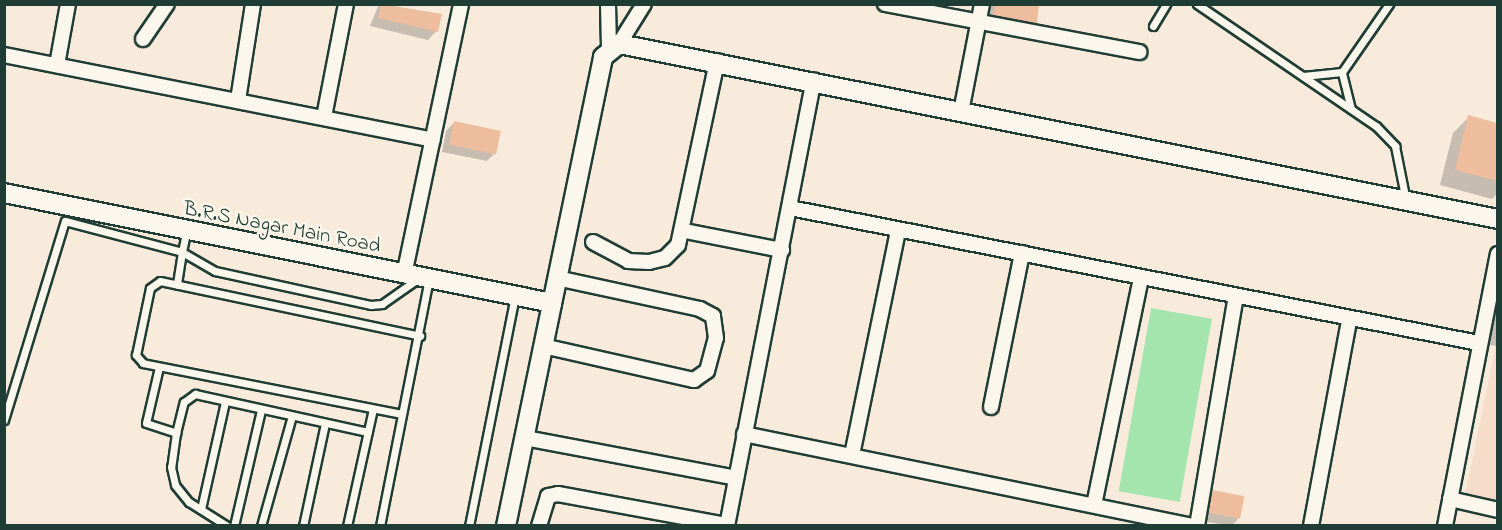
<!DOCTYPE html>
<html>
<head>
<meta charset="utf-8">
<style>
	body { margin:0 }
	#map { position:relative; width:1502px; height:530px; overflow:hidden; background:#f8ebdc; font-family:"Indie Flower",sans-serif }
	div>[style] { position:absolute }
	.built>* { inset:0; background:#f5ddc9 }
	.green>* { inset:0; background:#a4e4ad; transform-origin:0 0 }
	.shadow>* { inset:0; background:#0003 }
	.building>* { inset:0; background:#edbd9e; transform-origin:0 0 }
	.roads { filter:drop-shadow(2px 0 #1f3d34) drop-shadow(-2px 0 #1f3d34) drop-shadow(0 2px #1f3d34) drop-shadow(0 -2px #1f3d34) }
	.lane>* { height:7px; margin:-3.5px; padding:0 3.5px; transform-origin:3.5px; border-radius:3.5px; background:#fbf7ec }
	.street>* { height:14px; margin:-7px; padding:0 7px; transform-origin:7px; border-radius:7px; background:#fbf7ec }
	.secondary>* { height:18px; margin:-9px; padding:0 9px; transform-origin:9px; border-radius:9px; background:#fbf7ec }
	span { translate:-50% -50%; white-space:nowrap; text-align:center; line-height:1.15; -webkit-text-stroke:5px #fbf7ec; paint-order:stroke }
	.street-label { font-size:21px; color:#1f3d34 }
	.frame { position:absolute; inset:0; border:6px solid #1f3d34; pointer-events:none }
</style>
</head>
<body>
<div id="map">
	<div class="built">
		<div style="clip-path:polygon(1497px 339px,1498px 502px,1497px 502px,1465px 495px)"></div>
	</div>
	<div class="green">
		<div style="left:1151px;top:308px;width:62px;height:186px;rotate:10deg"></div>
	</div>
	<div class="shadow">
		<div style="clip-path:polygon(379px 4px,440px 15px,436px 31px,428px 40px,370px 26px)"></div>
		<div style="clip-path:polygon(986px 4px,1037px 4px,1035px 23px,1024px 34px,982px 26px)"></div>
		<div style="clip-path:polygon(1469px 117px,1498px 125px,1498px 193px,1492px 199px,1440px 185px,1453px 133px)"></div>
		<div style="clip-path:polygon(454px 123px,495px 153px,487px 161px,442px 152px,446px 131px)"></div>
		<div style="clip-path:polygon(1498px 307px,1498px 345px,1496px 346px,1485px 344px)"></div>
		<div style="clip-path:polygon(1213px 492px,1238px 519px,1232px 526px,1201px 521px,1204px 500px)"></div>
	</div>
	<div class="building">
		<div style="clip-path:polygon(381px 4px,442px 14px,438px 32px,378px 18px)"></div>
		<div style="clip-path:polygon(995px 4px,1039px 4px,1037px 23px,993px 15px)"></div>
		<div style="clip-path:polygon(1468px 115px,1497px 123px,1497px 181px,1455px 170px)"></div>
		<div style="left:454px;top:121px;width:48px;height:24px;rotate:12deg"></div>
		<div style="left:1212px;top:490px;width:33px;height:23px;rotate:11deg"></div>
	</div>
	<div class="roads">
		<div class="lane">
			<div style="left:1197px;top:4px;width:217px;rotate:34.3deg"></div>
			<div style="left:1376px;top:126px;width:28px;rotate:46deg"></div>
			<div style="left:1395px;top:146px;width:56px;rotate:78.7deg"></div>
			<div style="left:1153px;top:26px;width:26px;rotate:-59deg"></div>
			<div style="left:1303px;top:76px;width:39px;rotate:-6deg"></div>
			<div style="left:1351px;top:109px;width:38px;rotate:-104deg"></div>
			<div style="left:1342px;top:72px;width:83px;rotate:-55.3deg"></div>
			<div style="left:186px;top:233px;width:19px;rotate:102deg"></div>
			<div style="left:182px;top:252px;width:38px;rotate:30deg"></div>
			<div style="left:215px;top:271px;width:160px;rotate:12.3deg"></div>
			<div style="left:371px;top:305px;width:11px;rotate:-5deg"></div>
			<div style="left:382px;top:304px;width:42px;rotate:-35.2deg"></div>
			<div style="left:159px;top:367px;width:57px;rotate:103.1deg"></div>
			<div style="left:146px;top:423px;width:32px;rotate:18deg"></div>
			<div style="left:176px;top:433px;width:34px;rotate:98deg"></div>
			<div style="left:171px;top:467px;width:18px;rotate:77deg"></div>
			<div style="left:175px;top:485px;width:22px;rotate:51deg"></div>
			<div style="left:189px;top:502px;width:45px;rotate:32.3deg"></div>
			<div style="left:402px;top:414px;width:264px;rotate:-168.9deg"></div>
			<div style="left:143px;top:363px;width:11px;rotate:-131deg"></div>
			<div style="left:136px;top:355px;width:68px;rotate:-78.2deg"></div>
			<div style="left:150px;top:288px;width:12px;rotate:-35deg"></div>
			<div style="left:160px;top:281px;width:266px;rotate:11.9deg"></div>
			<div style="left:4px;top:420px;width:208px;rotate:-73deg"></div>
			<div style="left:65px;top:221px;width:121px;rotate:14.8deg"></div>
			<div style="left:182px;top:252px;width:33px;rotate:99deg"></div>
			<div style="left:176px;top:433px;width:32px;rotate:-76deg"></div>
			<div style="left:184px;top:402px;width:14px;rotate:-36deg"></div>
			<div style="left:195px;top:394px;width:177px;rotate:12.4deg"></div>
			<div style="left:201px;top:509px;width:110px;rotate:-77.4deg"></div>
			<div style="left:234px;top:526px;width:119px;rotate:-76.9deg"></div>
			<div style="left:261px;top:526px;width:114px;rotate:-74.3deg"></div>
			<div style="left:303px;top:526px;width:105px;rotate:-77.9deg"></div>
			<div style="left:347px;top:526px;width:120px;rotate:-77.5deg"></div>
			<div style="left:380px;top:526px;width:252px;rotate:-78.8deg"></div>
			<div style="left:469px;top:526px;width:235px;rotate:-78.7deg"></div>
		</div>
		<div class="street">
			<div style="left:608px;top:4px;width:43px;rotate:88.7deg"></div>
			<div style="left:885px;top:4px;width:259px;rotate:10.7deg"></div>
			<div style="left:143px;top:39px;width:42px;rotate:-55.6deg"></div>
			<div style="left:619px;top:44px;width:47px;rotate:-58deg"></div>
			<div style="left:4px;top:55px;width:437px;rotate:11.2deg"></div>
			<div style="left:57px;top:65px;width:62px;rotate:-79.8deg"></div>
			<div style="left:238px;top:100px;width:97px;rotate:-81.1deg"></div>
			<div style="left:961px;top:112px;width:110px;rotate:-79deg"></div>
			<div style="left:324px;top:117px;width:115px;rotate:-79deg"></div>
			<div style="left:790px;top:208px;width:702px;rotate:11.09deg"></div>
			<div style="left:685px;top:231px;width:99px;rotate:11.1deg"></div>
			<div style="left:593px;top:242px;width:40px;rotate:28deg"></div>
			<div style="left:628px;top:261px;width:21px;rotate:3deg"></div>
			<div style="left:649px;top:262px;width:16px;rotate:-14deg"></div>
			<div style="left:665px;top:258px;width:18px;rotate:-45deg"></div>
			<div style="left:678px;top:245px;width:188px;rotate:-78deg"></div>
			<div style="left:404px;top:275px;width:277px;rotate:-78.1deg"></div>
			<div style="left:543px;top:346px;width:155px;rotate:12.7deg"></div>
			<div style="left:694px;top:380px;width:16px;rotate:-35deg"></div>
			<div style="left:707px;top:371px;width:34px;rotate:-75deg"></div>
			<div style="left:716px;top:338px;width:22px;rotate:-98deg"></div>
			<div style="left:713px;top:316px;width:15px;rotate:-152deg"></div>
			<div style="left:700px;top:309px;width:146px;rotate:-167.8deg"></div>
			<div style="left:991px;top:407px;width:157px;rotate:-78.6deg"></div>
			<div style="left:744px;top:434px;width:459px;rotate:11.6deg"></div>
			<div style="left:525px;top:438px;width:215px;rotate:10.7deg"></div>
			<div style="left:852px;top:455px;width:230px;rotate:-78.4deg"></div>
			<div style="left:1450px;top:499px;width:49px;rotate:12.9deg"></div>
			<div style="left:1094px;top:505px;width:232px;rotate:-78.3deg"></div>
			<div style="left:539px;top:526px;width:31px;rotate:-73deg"></div>
			<div style="left:548px;top:496px;width:10px;rotate:-11deg"></div>
			<div style="left:558px;top:494px;width:172px;rotate:10.4deg"></div>
			<div style="left:727px;top:526px;width:454px;rotate:-79deg"></div>
			<div style="left:1197px;top:526px;width:233px;rotate:-80.4deg"></div>
			<div style="left:1311px;top:526px;width:208px;rotate:-79.5deg"></div>
			<div style="left:1445px;top:526px;width:277px;rotate:-79deg"></div>
		</div>
		<div class="secondary">
			<div style="left:4px;top:193px;width:559px;rotate:11.35deg"></div>
			<div style="left:506px;top:526px;width:479px;rotate:-78.3deg"></div>
			<div style="left:603px;top:57px;width:21px;rotate:-39deg"></div>
			<div style="left:619px;top:44px;width:896px;rotate:11.26deg"></div>
		</div>
	</div>
	<div class="street-label">
		<span style="left:282px;top:228px;rotate:11deg">B.R.S Nagar Main Road</span>
	</div>
	<div class="frame"></div>
</div>
</body>
</html>
